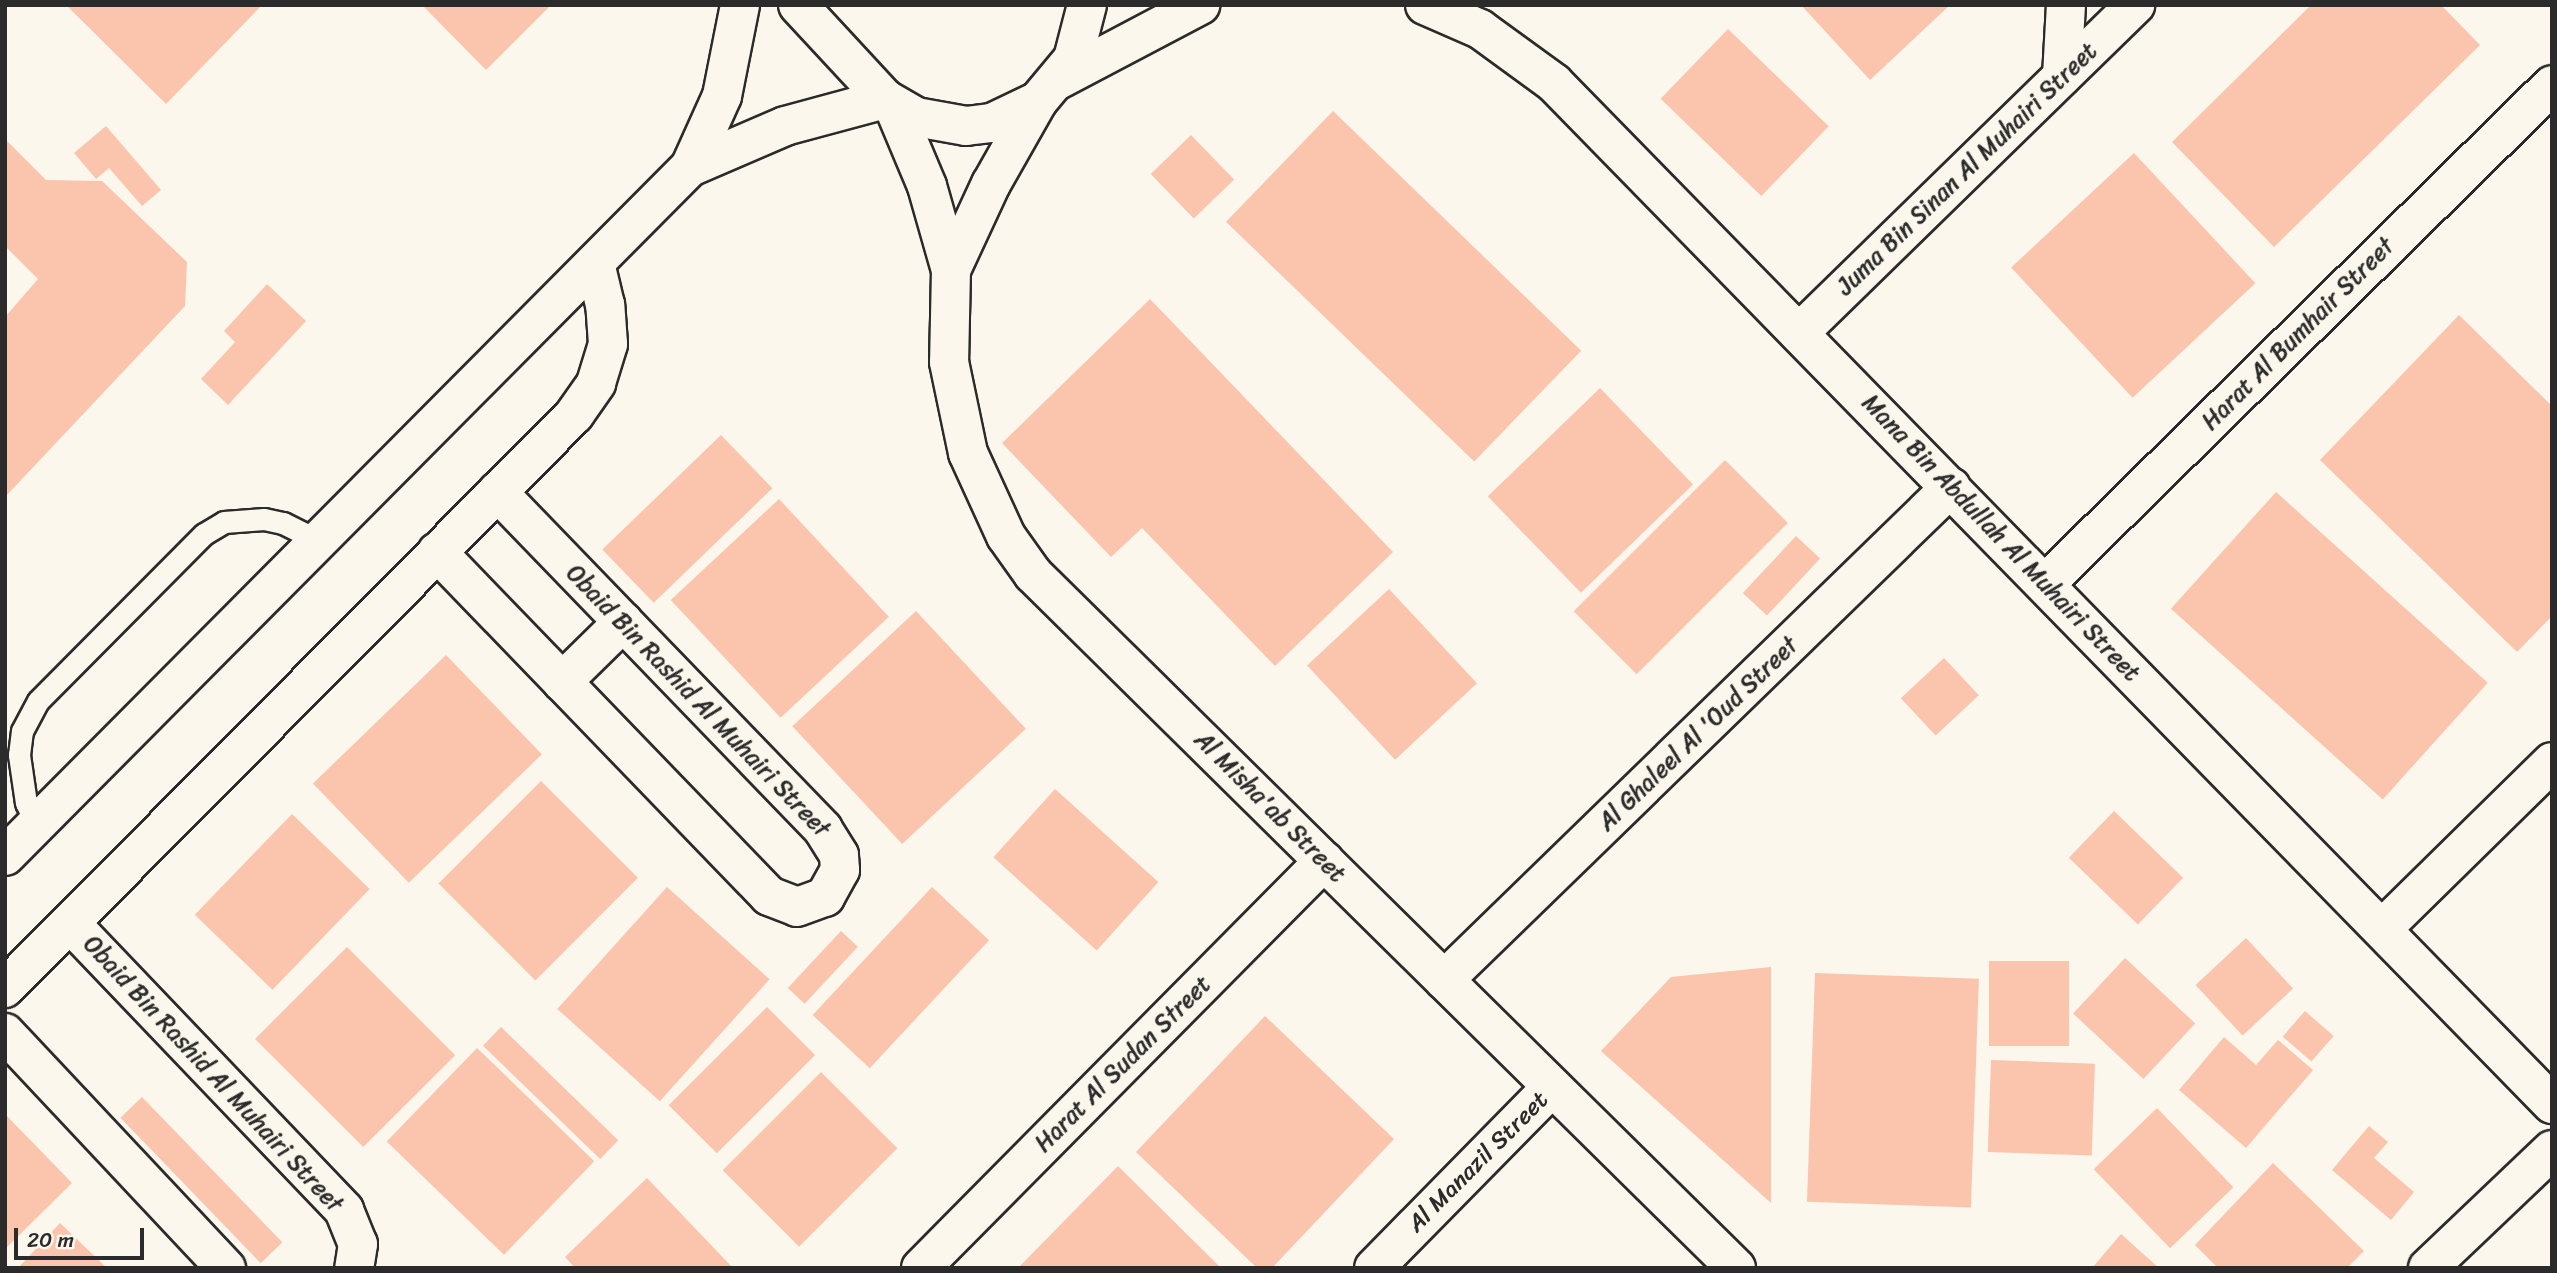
<!DOCTYPE html>
<html>
<head>
<meta charset="utf-8">
<style>
	body { margin:0 }
	#map { position:relative; width:2557px; height:1273px; overflow:hidden; background:#fbf7ec; font-family:Sriracha,sans-serif }
	div>[style] { position:absolute }
	.building>* { inset:0; background:#fbc4ad; transform-origin:0 0 }
	.roads { filter:drop-shadow(2px 0 #2b2b2b) drop-shadow(-2px 0 #2b2b2b) drop-shadow(0 2px #2b2b2b) drop-shadow(0 -2px #2b2b2b) }
	.service>* { height:21px; margin:-10.5px; padding:0 10.5px; transform-origin:10.5px; border-radius:10.5px; background:#fbf7ec }
	.minor>* { height:38px; margin:-19px; padding:0 19px; transform-origin:19px; border-radius:19px; background:#fbf7ec }
	span { translate:-50% -50%; white-space:nowrap; text-align:center; line-height:1.15; -webkit-text-stroke:5px #fbf7ec; paint-order:stroke }
	.street-label { font-size:24px; color:#2b2b2b }
	.frame { position:absolute; inset:0; border:7px solid #2b2b2b; pointer-events:none }
	.scale { position:absolute; left:14px; top:1228px; width:130px; height:32px; box-sizing:border-box; border:4px solid #2b2b2b; border-top:0; padding-left:9px; font-size:21px; line-height:24px; white-space:nowrap; color:#2b2b2b; -webkit-text-stroke:5px #fbf7ec; paint-order:stroke }
</style>
</head>
<body>
<div id="map">
	<div class="building">
		<div style="clip-path:polygon(66px 5px,262px 5px,166px 104px)"></div>
		<div style="clip-path:polygon(422px 5px,551px 5px,486px 70px)"></div>
		<div style="clip-path:polygon(1801px 5px,1950px 5px,1870px 80px)"></div>
		<div style="clip-path:polygon(2311px 5px,2441px 5px,2480px 45px,2274px 247px,2172px 142px)"></div>
		<div style="left:1728px;top:29px;width:140px;height:97px;rotate:44deg"></div>
		<div style="left:1333px;top:111px;width:345px;height:154px;rotate:44deg"></div>
		<div style="clip-path:polygon(106px 126px,161px 190px,142px 206px,109px 168px,96px 179px,74px 153px)"></div>
		<div style="left:1191px;top:135px;width:62px;height:56px;rotate:46deg"></div>
		<div style="clip-path:polygon(5px 139px,46px 180px,102px 181px,187px 262px,185px 306px,5px 497px,5px 317px,38px 279px,5px 246px)"></div>
		<div style="left:2134px;top:153px;width:178px;height:168px;rotate:47deg"></div>
		<div style="clip-path:polygon(267px 284px,306px 321px,228px 405px,201px 379px,235px 342px,224px 331px)"></div>
		<div style="clip-path:polygon(1150px 299px,1393px 552px,1275px 666px,1142px 528px,1111px 557px,1002px 443px)"></div>
		<div style="clip-path:polygon(2459px 315px,2552px 406px,2552px 616px,2517px 652px,2320px 460px)"></div>
		<div style="left:1600px;top:388px;width:134px;height:156px;rotate:46deg"></div>
		<div style="left:721px;top:435px;width:74px;height:165px;rotate:46deg"></div>
		<div style="left:1725px;top:460px;width:89px;height:214px;rotate:45deg"></div>
		<div style="left:2276px;top:492px;width:285px;height:157px;rotate:42deg"></div>
		<div style="left:779px;top:499px;width:161px;height:148px;rotate:47deg"></div>
		<div style="left:1796px;top:536px;width:33px;height:78px;rotate:43deg"></div>
		<div style="left:1389px;top:589px;width:129px;height:112px;rotate:47deg"></div>
		<div style="left:916px;top:611px;width:161px;height:169px;rotate:47deg"></div>
		<div style="left:446px;top:655px;width:138px;height:185px;rotate:46deg"></div>
		<div style="left:1944px;top:658px;width:51px;height:59px;rotate:47deg"></div>
		<div style="left:541px;top:781px;width:137px;height:145px;rotate:45deg"></div>
		<div style="left:1055px;top:789px;width:139px;height:92px;rotate:42deg"></div>
		<div style="left:2114px;top:811px;width:96px;height:65px;rotate:44deg"></div>
		<div style="left:292px;top:814px;width:108px;height:140px;rotate:44deg"></div>
		<div style="left:667px;top:887px;width:138px;height:164px;rotate:42deg"></div>
		<div style="left:932px;top:887px;width:78px;height:175px;rotate:43deg"></div>
		<div style="left:841px;top:931px;width:23px;height:78px;rotate:43deg"></div>
		<div style="left:2246px;top:938px;width:69px;height:69px;rotate:47deg"></div>
		<div style="left:347px;top:947px;width:153px;height:130px;rotate:45deg"></div>
		<div style="left:2125px;top:958px;width:96px;height:76px;rotate:43deg"></div>
		<div style="left:1989px;top:961px;width:80px;height:85px"></div>
		<div style="clip-path:polygon(1771px 967px,1771px 1203px,1601px 1051px,1671px 977px)"></div>
		<div style="left:1815px;top:973px;width:164px;height:229px;rotate:2deg"></div>
		<div style="left:767px;top:1007px;width:68px;height:139px;rotate:45deg"></div>
		<div style="left:2305px;top:1011px;width:38px;height:34px;rotate:41deg"></div>
		<div style="clip-path:polygon(1265px 1016px,1394px 1139px,1272px 1268px,1257px 1268px,1136px 1152px)"></div>
		<div style="left:501px;top:1027px;width:163px;height:26px;rotate:44deg"></div>
		<div style="clip-path:polygon(2224px 1037px,2256px 1065px,2278px 1040px,2313px 1070px,2246px 1148px,2179px 1090px)"></div>
		<div style="left:477px;top:1048px;width:163px;height:130px;rotate:44deg"></div>
		<div style="left:1991px;top:1060px;width:104px;height:92px;rotate:2deg"></div>
		<div style="left:821px;top:1072px;width:108px;height:139px;rotate:45deg"></div>
		<div style="left:142px;top:1097px;width:202px;height:30px;rotate:46deg"></div>
		<div style="left:2157px;top:1108px;width:110px;height:88px;rotate:46deg"></div>
		<div style="clip-path:polygon(5px 1114px,72px 1183px,5px 1249px)"></div>
		<div style="clip-path:polygon(2369px 1126px,2388px 1142px,2374px 1158px,2414px 1192px,2391px 1220px,2332px 1170px)"></div>
		<div style="clip-path:polygon(2273px 1163px,2364px 1251px,2347px 1268px,2218px 1268px,2195px 1245px)"></div>
		<div style="clip-path:polygon(1118px 1166px,1221px 1268px,1018px 1268px)"></div>
		<div style="clip-path:polygon(647px 1178px,733px 1268px,575px 1268px,565px 1257px)"></div>
		<div style="clip-path:polygon(60px 1223px,107px 1268px,18px 1268px)"></div>
		<div style="clip-path:polygon(2121px 1234px,2159px 1268px,2092px 1268px)"></div>
	</div>
	<div class="roads">
		<div class="service">
			<div style="left:36px;top:824px;width:23px;rotate:-115deg"></div>
			<div style="left:26px;top:803px;width:49px;rotate:-98.3deg"></div>
			<div style="left:19px;top:755px;width:24px;rotate:-83deg"></div>
			<div style="left:22px;top:731px;width:34px;rotate:-62deg"></div>
			<div style="left:38px;top:701px;width:235px;rotate:-45.2deg"></div>
			<div style="left:204px;top:534px;width:23px;rotate:-31deg"></div>
			<div style="left:224px;top:522px;width:40px;rotate:-4.3deg"></div>
			<div style="left:264px;top:519px;width:19px;rotate:12deg"></div>
			<div style="left:283px;top:523px;width:40px;rotate:26.6deg"></div>
		</div>
		<div class="minor">
			<div style="left:798px;top:5px;width:128px;rotate:47.2deg"></div>
			<div style="left:885px;top:99px;width:36px;rotate:30deg"></div>
			<div style="left:916px;top:117px;width:51px;rotate:10.2deg"></div>
			<div style="left:966px;top:126px;width:26px;rotate:-7deg"></div>
			<div style="left:992px;top:123px;width:51px;rotate:-25.6deg"></div>
			<div style="left:1038px;top:101px;width:55px;rotate:-50.2deg"></div>
			<div style="left:1073px;top:59px;width:56px;rotate:-75.5deg"></div>
			<div style="left:1425px;top:5px;width:60px;rotate:23.6deg"></div>
			<div style="left:1480px;top:29px;width:92px;rotate:36.1deg"></div>
			<div style="left:1554px;top:83px;width:1428px;rotate:45.65deg"></div>
			<div style="left:2062px;top:76px;width:71px;rotate:-86.8deg"></div>
			<div style="left:1058px;top:80px;width:161px;rotate:-27.8deg"></div>
			<div style="left:893px;top:105px;width:88px;rotate:67.2deg"></div>
			<div style="left:927px;top:186px;width:87px;rotate:74.1deg"></div>
			<div style="left:951px;top:270px;width:92px;rotate:91.2deg"></div>
			<div style="left:949px;top:362px;width:93px;rotate:78.2deg"></div>
			<div style="left:968px;top:453px;width:91px;rotate:65.4deg"></div>
			<div style="left:1006px;top:536px;width:47px;rotate:54.6deg"></div>
			<div style="left:1033px;top:574px;width:988px;rotate:44.63deg"></div>
			<div style="left:690px;top:167px;width:103px;rotate:-23.3deg"></div>
			<div style="left:785px;top:126px;width:104px;rotate:-15.1deg"></div>
			<div style="left:951px;top:270px;width:95px;rotate:-65.1deg"></div>
			<div style="left:991px;top:184px;width:95px;rotate:-60.5deg"></div>
			<div style="left:1799px;top:333px;width:470px;rotate:-44.3deg"></div>
			<div style="left:437px;top:552px;width:478px;rotate:46deg"></div>
			<div style="left:769px;top:896px;width:30px;rotate:21deg"></div>
			<div style="left:797px;top:907px;width:30px;rotate:-20deg"></div>
			<div style="left:825px;top:897px;width:31px;rotate:-61deg"></div>
			<div style="left:840px;top:870px;width:15px;rotate:-94deg"></div>
			<div style="left:839px;top:855px;width:31px;rotate:-122deg"></div>
			<div style="left:823px;top:829px;width:469px;rotate:-134deg"></div>
			<div style="left:2045px;top:584px;width:711px;rotate:-44.54deg"></div>
			<div style="left:562px;top:682px;width:86px;rotate:-44.5deg"></div>
			<div style="left:5px;top:856px;width:972px;rotate:-45.17deg"></div>
			<div style="left:690px;top:167px;width:78px;rotate:-65.7deg"></div>
			<div style="left:722px;top:96px;width:93px;rotate:-78.8deg"></div>
			<div style="left:70px;top:923px;width:397px;rotate:46.3deg"></div>
			<div style="left:344px;top:1210px;width:37px;rotate:68deg"></div>
			<div style="left:358px;top:1244px;width:24px;rotate:99deg"></div>
			<div style="left:2382px;top:929px;width:238px;rotate:-44.5deg"></div>
			<div style="left:1444px;top:980px;width:707px;rotate:-44.2deg"></div>
			<div style="left:5px;top:988px;width:808px;rotate:-45.2deg"></div>
			<div style="left:574px;top:415px;width:39px;rotate:-55deg"></div>
			<div style="left:596px;top:383px;width:41px;rotate:-72.9deg"></div>
			<div style="left:608px;top:344px;width:39px;rotate:-94deg"></div>
			<div style="left:605px;top:305px;width:43px;rotate:-103.4deg"></div>
			<div style="left:5px;top:1033px;width:323px;rotate:46.8deg"></div>
			<div style="left:921px;top:1268px;width:573px;rotate:-45.28deg"></div>
			<div style="left:1374px;top:1268px;width:254px;rotate:-45.5deg"></div>
			<div style="left:2428px;top:1268px;width:171px;rotate:-43.6deg"></div>
		</div>
	</div>
	<div class="street-label">
		<span style="left:1967px;top:169px;rotate:-44deg">Juma Bin Sinan Al Muhairi Street</span>
		<span style="left:2298px;top:334px;rotate:-45deg">Harat Al Bumhair Street</span>
		<span style="left:2001px;top:538px;rotate:46deg">Mana Bin Abdullah Al Muhairi Street</span>
		<span style="left:698px;top:701px;rotate:46deg">Obaid Bin Rashid Al Muhairi Street</span>
		<span style="left:1698px;top:734px;rotate:-44deg">Al Ghaleel Al 'Oud Street</span>
		<span style="left:1270px;top:807px;rotate:45deg">Al Misha'ab Street</span>
		<span style="left:1123px;top:1064px;rotate:-45deg">Harat Al Sudan Street</span>
		<span style="left:213px;top:1074px;rotate:47deg">Obaid Bin Rashid Al Muhairi Street</span>
		<span style="left:1478px;top:1162px;rotate:-45deg">Al Manazil Street</span>
	</div>
	<div class="frame"></div>
	<div class="scale">20 m</div>
</div>
</body>
</html>
